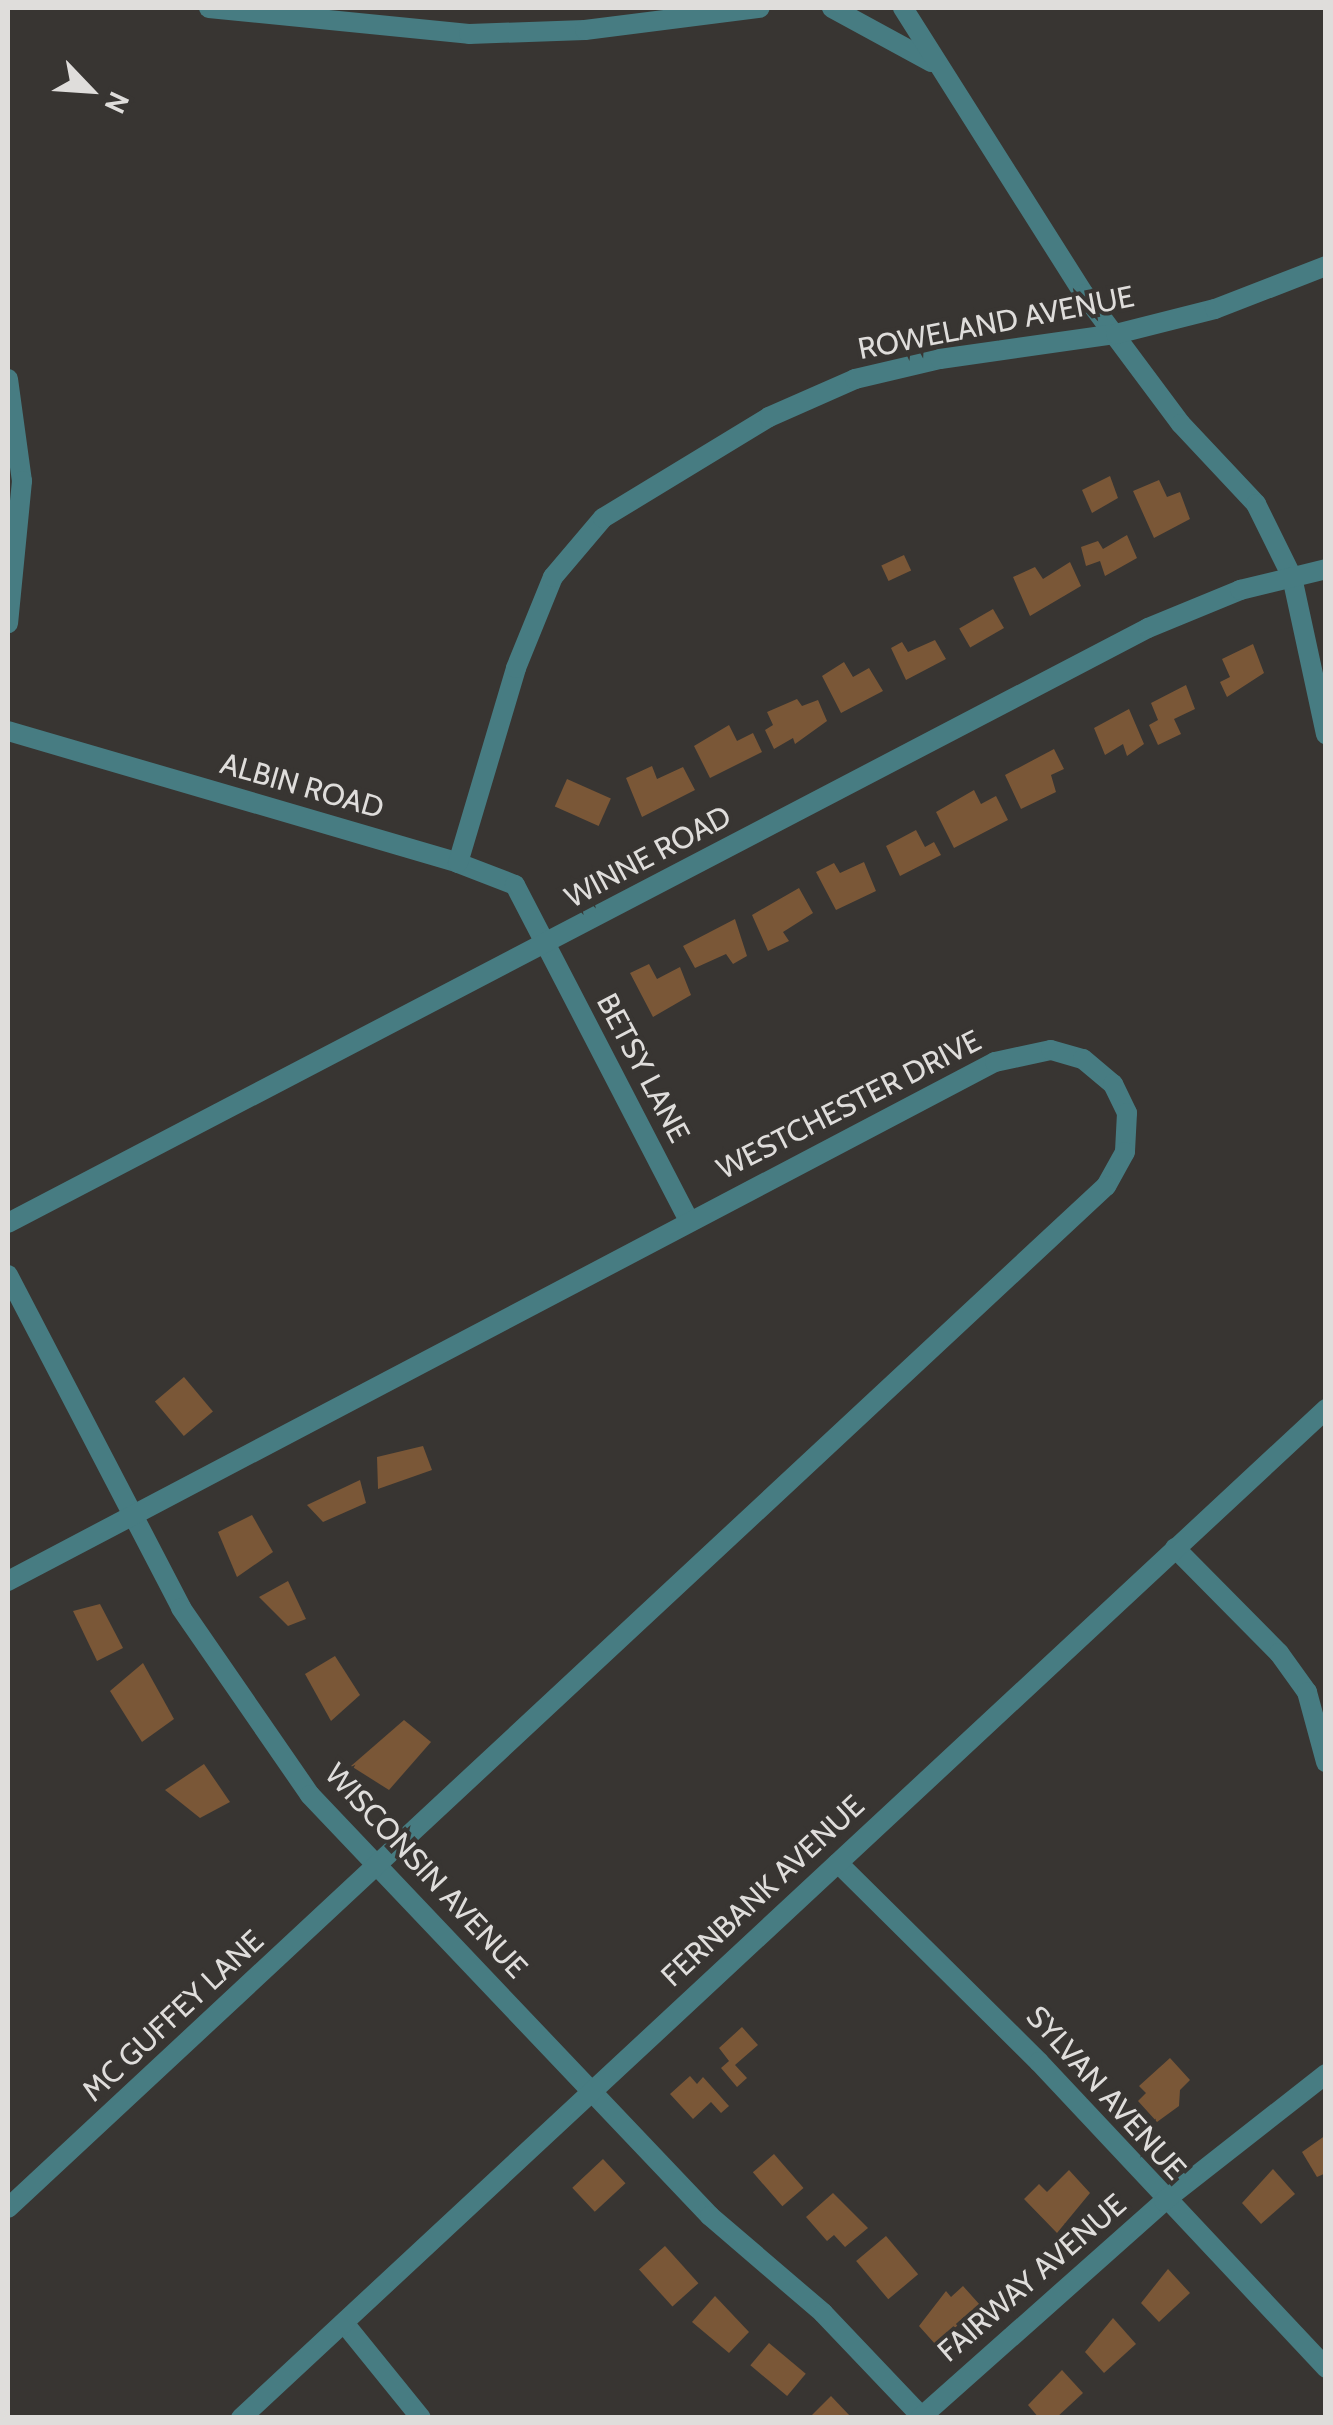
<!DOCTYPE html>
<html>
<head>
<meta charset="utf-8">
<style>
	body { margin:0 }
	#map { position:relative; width:1333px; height:2425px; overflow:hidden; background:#383532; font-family:Cabin,sans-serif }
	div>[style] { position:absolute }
	.building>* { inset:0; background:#7a5737; transform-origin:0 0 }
	.street>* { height:20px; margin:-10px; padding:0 10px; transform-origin:10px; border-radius:10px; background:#477c82 }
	span { translate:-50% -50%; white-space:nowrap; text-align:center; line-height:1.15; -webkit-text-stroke:8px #383532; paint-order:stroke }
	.street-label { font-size:30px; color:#dfdddb }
	.frame { position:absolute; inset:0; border:10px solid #dfdddb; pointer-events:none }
	.north { position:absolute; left:40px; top:40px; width:100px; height:100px; -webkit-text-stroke:8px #383532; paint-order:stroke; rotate:115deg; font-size:28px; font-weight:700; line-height:40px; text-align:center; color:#dfdddb }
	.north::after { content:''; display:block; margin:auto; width:35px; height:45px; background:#dfdddb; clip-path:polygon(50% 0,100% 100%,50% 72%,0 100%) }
</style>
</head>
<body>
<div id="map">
	<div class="building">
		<div style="clip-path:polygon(1110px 476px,1118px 498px,1092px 513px,1082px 490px)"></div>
		<div style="clip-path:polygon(1159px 480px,1167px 497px,1180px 492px,1190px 519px,1154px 538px,1133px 491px)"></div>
		<div style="clip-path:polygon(1127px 535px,1137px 558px,1105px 576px,1100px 561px,1086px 566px,1081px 547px,1098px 541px,1103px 549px)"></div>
		<div style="left:904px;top:555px;width:17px;height:25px;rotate:65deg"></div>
		<div style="clip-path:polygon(1070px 562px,1081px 586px,1030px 616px,1013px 577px,1035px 567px,1043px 579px)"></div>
		<div style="left:993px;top:609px;width:22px;height:39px;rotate:60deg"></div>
		<div style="clip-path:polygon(935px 640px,946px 659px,906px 680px,891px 648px,902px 642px,908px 652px)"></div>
		<div style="clip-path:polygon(1253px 644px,1264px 673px,1227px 697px,1220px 682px,1230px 677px,1222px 659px)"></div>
		<div style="clip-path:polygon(844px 662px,853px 677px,869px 668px,883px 691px,841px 713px,822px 676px)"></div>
		<div style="clip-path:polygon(1186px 685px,1195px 709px,1174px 719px,1181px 734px,1158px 745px,1149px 725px,1158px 720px,1151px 703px)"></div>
		<div style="clip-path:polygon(797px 699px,802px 706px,818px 700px,827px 721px,795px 744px,793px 738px,774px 749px,765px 730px,773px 725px,767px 712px)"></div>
		<div style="clip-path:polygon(1129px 709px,1144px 744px,1127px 756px,1123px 744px,1105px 755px,1094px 728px)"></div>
		<div style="clip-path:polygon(729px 725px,737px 741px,753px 733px,762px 752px,710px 778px,694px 746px)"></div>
		<div style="clip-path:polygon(1054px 749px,1064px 769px,1051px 775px,1056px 792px,1021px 809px,1005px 775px)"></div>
		<div style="clip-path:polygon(652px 766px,657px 779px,683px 767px,695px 790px,642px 817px,626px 778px)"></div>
		<div style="left:567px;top:779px;width:48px;height:30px;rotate:24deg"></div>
		<div style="clip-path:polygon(974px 790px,981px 804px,996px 796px,1008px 820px,954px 848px,936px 812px)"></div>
		<div style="clip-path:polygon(916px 830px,925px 847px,934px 842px,941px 855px,900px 876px,886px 846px)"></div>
		<div style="clip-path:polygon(864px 862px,876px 891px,836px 910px,816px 872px,834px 863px,840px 873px)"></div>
		<div style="clip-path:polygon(799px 888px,813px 913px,783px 932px,789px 941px,768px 951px,752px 915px)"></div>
		<div style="clip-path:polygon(735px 919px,747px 956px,733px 964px,726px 954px,695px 968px,683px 946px)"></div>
		<div style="clip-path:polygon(649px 964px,657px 979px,680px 967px,691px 995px,653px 1017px,630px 973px)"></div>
		<div style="left:184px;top:1377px;width:45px;height:38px;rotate:50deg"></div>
		<div style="clip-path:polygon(423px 1446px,432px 1470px,378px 1489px,377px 1457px)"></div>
		<div style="clip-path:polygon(360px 1480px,366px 1503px,323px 1522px,307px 1505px)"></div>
		<div style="clip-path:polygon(252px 1515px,273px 1552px,237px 1577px,218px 1532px)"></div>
		<div style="clip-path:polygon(288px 1581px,306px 1619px,288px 1626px,259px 1597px)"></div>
		<div style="clip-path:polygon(100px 1604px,123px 1648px,97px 1661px,73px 1611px)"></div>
		<div style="clip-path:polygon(335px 1656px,360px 1695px,331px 1721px,305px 1674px)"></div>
		<div style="clip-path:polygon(143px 1663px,174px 1719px,142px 1742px,110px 1691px)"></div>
		<div style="clip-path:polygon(404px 1720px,431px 1742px,389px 1790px,351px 1766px)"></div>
		<div style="clip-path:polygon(204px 1764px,230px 1802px,200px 1818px,165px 1790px)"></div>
		<div style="clip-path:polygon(742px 2027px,758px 2045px,735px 2065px,747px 2078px,737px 2087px,721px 2068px,729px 2061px,719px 2048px)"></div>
		<div style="clip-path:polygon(1170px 2058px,1190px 2080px,1180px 2090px,1179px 2106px,1157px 2122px,1138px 2101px,1146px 2093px,1139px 2086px)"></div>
		<div style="clip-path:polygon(690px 2076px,697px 2084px,703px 2077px,729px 2106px,721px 2113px,711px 2102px,693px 2119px,670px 2094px)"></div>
		<div style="clip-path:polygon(1326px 2135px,1326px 2173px,1317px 2177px,1302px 2152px)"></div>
		<div style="left:774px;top:2154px;width:45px;height:28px;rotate:49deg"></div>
		<div style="left:603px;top:2159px;width:33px;height:42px;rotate:47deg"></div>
		<div style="clip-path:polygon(1273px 2169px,1295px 2194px,1261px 2224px,1242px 2203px)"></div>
		<div style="clip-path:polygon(1069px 2170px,1090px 2193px,1057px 2233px,1024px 2199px,1039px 2184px,1047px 2192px)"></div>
		<div style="clip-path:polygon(833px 2193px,868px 2228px,845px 2247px,834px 2235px,827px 2241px,806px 2217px)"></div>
		<div style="left:886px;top:2236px;width:50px;height:39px;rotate:50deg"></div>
		<div style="left:665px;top:2246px;width:50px;height:35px;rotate:48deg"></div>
		<div style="clip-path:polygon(1168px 2269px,1190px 2293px,1159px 2322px,1141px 2303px)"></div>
		<div style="clip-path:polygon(963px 2286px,980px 2305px,936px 2345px,919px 2326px,946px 2291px,951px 2297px)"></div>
		<div style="clip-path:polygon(715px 2296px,749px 2332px,729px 2353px,692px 2322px)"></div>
		<div style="clip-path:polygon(1113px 2318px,1136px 2344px,1104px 2373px,1085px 2352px)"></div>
		<div style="left:769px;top:2343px;width:48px;height:29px;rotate:40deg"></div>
		<div style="clip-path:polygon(1062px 2370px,1083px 2393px,1056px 2418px,1039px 2418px,1028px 2405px)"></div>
		<div style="clip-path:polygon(831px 2396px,850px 2416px,809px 2418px)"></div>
	</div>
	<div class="street">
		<div style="left:209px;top:8px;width:261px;rotate:5.7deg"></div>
		<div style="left:469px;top:34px;width:116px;rotate:-2deg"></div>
		<div style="left:585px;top:30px;width:176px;rotate:-7.2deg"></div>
		<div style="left:832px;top:8px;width:113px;rotate:28.6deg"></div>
		<div style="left:903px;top:8px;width:338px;rotate:57.7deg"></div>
		<div style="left:1084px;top:294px;width:162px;rotate:53.3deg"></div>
		<div style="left:1181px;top:424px;width:110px;rotate:46.8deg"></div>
		<div style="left:1256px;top:504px;width:81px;rotate:63.7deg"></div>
		<div style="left:1292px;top:577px;width:161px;rotate:77.8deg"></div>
		<div style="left:8px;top:379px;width:103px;rotate:82.2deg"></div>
		<div style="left:22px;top:481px;width:143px;rotate:95.6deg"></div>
		<div style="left:8px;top:731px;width:469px;rotate:16.3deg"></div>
		<div style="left:458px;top:863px;width:61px;rotate:21.1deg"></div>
		<div style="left:515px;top:885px;width:378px;rotate:62.6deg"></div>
		<div style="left:458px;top:863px;width:203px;rotate:-73.4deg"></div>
		<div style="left:516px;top:668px;width:98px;rotate:-67.9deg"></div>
		<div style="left:553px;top:577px;width:77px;rotate:-49.7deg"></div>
		<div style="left:603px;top:518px;width:194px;rotate:-31.3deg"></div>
		<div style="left:769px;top:417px;width:94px;rotate:-23.8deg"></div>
		<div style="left:855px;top:379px;width:87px;rotate:-13.2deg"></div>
		<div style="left:940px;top:359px;width:178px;rotate:-8.1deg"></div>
		<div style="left:1116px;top:334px;width:102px;rotate:-14.2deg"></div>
		<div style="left:1215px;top:309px;width:119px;rotate:-21.2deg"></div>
		<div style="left:8px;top:1223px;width:1286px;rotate:-27.56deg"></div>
		<div style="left:1148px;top:628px;width:100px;rotate:-22.4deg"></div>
		<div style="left:1240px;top:590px;width:89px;rotate:-13.7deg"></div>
		<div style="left:8px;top:1275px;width:375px;rotate:62.5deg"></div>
		<div style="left:181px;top:1608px;width:227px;rotate:55.4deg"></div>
		<div style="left:310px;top:1795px;width:581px;rotate:46.47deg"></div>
		<div style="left:710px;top:2216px;width:149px;rotate:40.6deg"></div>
		<div style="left:823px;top:2313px;width:142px;rotate:46.4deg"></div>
		<div style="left:1175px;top:1548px;width:148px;rotate:45.3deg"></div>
		<div style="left:1279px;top:1653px;width:48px;rotate:54.3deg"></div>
		<div style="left:1307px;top:1692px;width:73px;rotate:74.8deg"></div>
		<div style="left:8px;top:1581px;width:1115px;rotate:-27.74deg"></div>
		<div style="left:995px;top:1062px;width:57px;rotate:-12.1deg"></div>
		<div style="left:1051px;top:1050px;width:33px;rotate:16deg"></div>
		<div style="left:1083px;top:1059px;width:39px;rotate:40deg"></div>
		<div style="left:1113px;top:1084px;width:32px;rotate:64deg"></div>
		<div style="left:1127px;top:1113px;width:39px;rotate:93deg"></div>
		<div style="left:1125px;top:1152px;width:39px;rotate:119deg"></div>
		<div style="left:1106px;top:1186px;width:1500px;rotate:137.05deg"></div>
		<div style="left:838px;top:1863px;width:283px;rotate:44.7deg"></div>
		<div style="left:1039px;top:2062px;width:420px;rotate:46.8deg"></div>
		<div style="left:344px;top:2323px;width:122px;rotate:51deg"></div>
		<div style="left:241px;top:2418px;width:1482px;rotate:-42.92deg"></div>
		<div style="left:920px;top:2418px;width:327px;rotate:-41.6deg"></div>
		<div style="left:1164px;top:2201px;width:206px;rotate:-38.1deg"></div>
	</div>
	<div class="street-label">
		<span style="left:996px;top:323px;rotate:-11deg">ROWELAND AVENUE</span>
		<span style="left:302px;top:786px;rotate:16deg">ALBIN ROAD</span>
		<span style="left:648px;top:857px;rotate:-28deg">WINNE ROAD</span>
		<span style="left:643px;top:1068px;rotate:62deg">BETSY LANE</span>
		<span style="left:849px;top:1105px;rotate:-27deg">WESTCHESTER DRIVE</span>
		<span style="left:426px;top:1871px;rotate:47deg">WISCONSIN AVENUE</span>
		<span style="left:763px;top:1891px;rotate:-43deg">FERNBANK AVENUE</span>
		<span style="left:173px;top:2016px;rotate:-43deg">MC GUFFEY LANE</span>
		<span style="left:1106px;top:2093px;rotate:48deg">SYLVAN AVENUE</span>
		<span style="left:1032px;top:2278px;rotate:-41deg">FAIRWAY AVENUE</span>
	</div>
	<div class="frame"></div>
	<div class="north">N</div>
</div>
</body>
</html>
